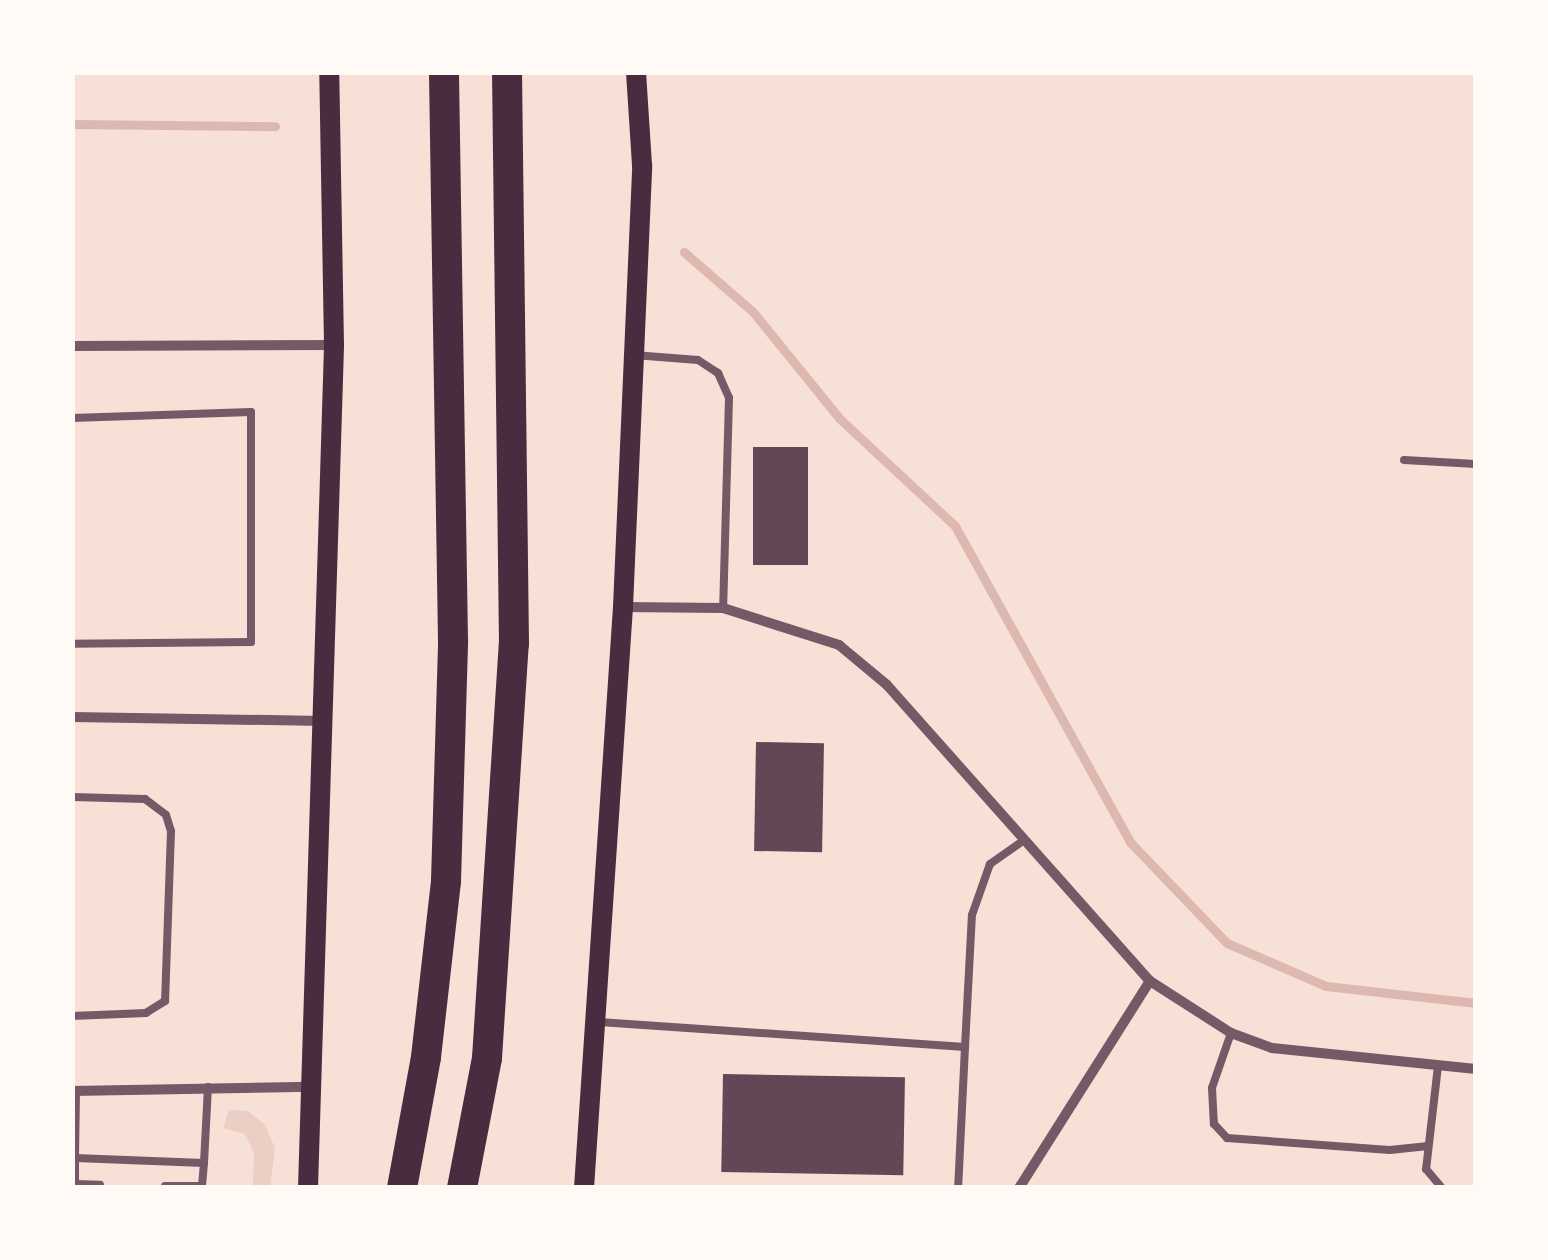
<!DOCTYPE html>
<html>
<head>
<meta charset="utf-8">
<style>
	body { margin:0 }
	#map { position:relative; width:1548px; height:1260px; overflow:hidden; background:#f7e1d7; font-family:"Crimson Pro",serif }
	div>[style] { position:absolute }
	.green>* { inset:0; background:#ebcfc5 }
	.stream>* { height:9px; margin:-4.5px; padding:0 4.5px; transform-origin:4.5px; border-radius:4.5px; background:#dcb8b0 }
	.building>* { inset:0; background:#644757; transform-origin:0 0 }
	.service>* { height:8px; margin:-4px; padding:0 4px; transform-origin:4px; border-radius:4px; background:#755966 }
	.minor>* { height:10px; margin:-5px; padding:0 5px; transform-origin:5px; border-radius:5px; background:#755966 }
	.secondary>* { height:20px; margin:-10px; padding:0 10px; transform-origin:10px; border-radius:10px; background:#4a2c40 }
	.motorway>* { height:30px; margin:-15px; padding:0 15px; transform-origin:15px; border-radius:15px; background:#4a2c40 }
	span { translate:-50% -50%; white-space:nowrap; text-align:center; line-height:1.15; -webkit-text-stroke:10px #fffaf5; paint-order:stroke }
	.frame { position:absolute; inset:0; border:75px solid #fffaf5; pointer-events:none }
</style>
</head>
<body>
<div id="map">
	<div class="green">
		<div style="clip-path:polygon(229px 1110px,248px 1111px,265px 1125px,275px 1148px,270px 1187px,253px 1187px,254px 1153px,245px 1134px,223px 1128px)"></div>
	</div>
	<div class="stream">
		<div style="left:72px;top:124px;width:203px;rotate:0.6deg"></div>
		<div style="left:684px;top:252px;width:91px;rotate:41deg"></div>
		<div style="left:753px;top:312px;width:138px;rotate:50.9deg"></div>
		<div style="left:840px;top:419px;width:157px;rotate:42.9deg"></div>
		<div style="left:955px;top:526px;width:363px;rotate:61deg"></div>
		<div style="left:1131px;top:843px;width:139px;rotate:46.2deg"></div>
		<div style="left:1227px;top:943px;width:108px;rotate:23.5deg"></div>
		<div style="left:1326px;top:986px;width:151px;rotate:6.5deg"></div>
	</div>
	<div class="building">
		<div style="left:753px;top:447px;width:55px;height:118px"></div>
		<div style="left:756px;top:742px;width:68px;height:109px;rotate:1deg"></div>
		<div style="left:723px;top:1074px;width:182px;height:98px;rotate:1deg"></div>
	</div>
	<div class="service">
		<div style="left:634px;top:355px;width:64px;rotate:4.5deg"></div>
		<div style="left:698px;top:360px;width:24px;rotate:33deg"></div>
		<div style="left:718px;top:373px;width:27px;rotate:66deg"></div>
		<div style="left:729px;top:398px;width:210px;rotate:91.6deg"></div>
		<div style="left:72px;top:418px;width:179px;rotate:-1.9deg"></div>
		<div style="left:251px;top:412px;width:230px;rotate:90deg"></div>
		<div style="left:251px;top:642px;width:179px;rotate:179.4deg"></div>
		<div style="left:1404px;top:460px;width:72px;rotate:3.2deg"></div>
		<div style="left:72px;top:797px;width:73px;rotate:1.6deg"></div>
		<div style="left:145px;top:799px;width:26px;rotate:37deg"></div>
		<div style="left:166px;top:815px;width:17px;rotate:73deg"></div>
		<div style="left:171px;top:831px;width:170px;rotate:92deg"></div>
		<div style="left:165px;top:1001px;width:22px;rotate:148deg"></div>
		<div style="left:146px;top:1013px;width:74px;rotate:177.7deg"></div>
		<div style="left:599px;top:1022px;width:367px;rotate:3.9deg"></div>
		<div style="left:965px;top:1047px;width:141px;rotate:92.8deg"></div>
		<div style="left:1231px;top:1033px;width:58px;rotate:109.1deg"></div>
		<div style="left:1212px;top:1088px;width:36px;rotate:87deg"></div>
		<div style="left:1214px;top:1124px;width:19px;rotate:47deg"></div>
		<div style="left:1227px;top:1138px;width:163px;rotate:4.2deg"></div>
		<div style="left:1390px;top:1150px;width:36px;rotate:-6deg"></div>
		<div style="left:965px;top:1047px;width:132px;rotate:-87deg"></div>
		<div style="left:972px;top:915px;width:54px;rotate:-70.6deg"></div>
		<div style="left:990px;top:864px;width:37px;rotate:-35deg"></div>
		<div style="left:1438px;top:1066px;width:104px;rotate:96.6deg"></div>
		<div style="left:1426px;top:1169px;width:25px;rotate:50deg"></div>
		<div style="left:76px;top:1092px;width:66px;rotate:90.9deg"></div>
		<div style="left:75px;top:1158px;width:129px;rotate:2.2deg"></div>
		<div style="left:204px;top:1163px;width:25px;rotate:95deg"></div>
		<div style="left:75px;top:1158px;width:30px;rotate:90deg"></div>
		<div style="left:204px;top:1163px;width:76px;rotate:-87deg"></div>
		<div style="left:75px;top:1184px;width:25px;rotate:2deg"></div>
		<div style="left:165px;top:1186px;width:37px"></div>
	</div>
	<div class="minor">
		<div style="left:72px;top:346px;width:262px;rotate:-0.2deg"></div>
		<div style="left:623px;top:607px;width:100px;rotate:0.6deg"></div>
		<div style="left:723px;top:608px;width:122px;rotate:17.7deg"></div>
		<div style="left:839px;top:645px;width:62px;rotate:39.8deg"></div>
		<div style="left:887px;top:685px;width:396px;rotate:48.4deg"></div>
		<div style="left:1150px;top:981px;width:96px;rotate:32.7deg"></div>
		<div style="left:1231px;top:1033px;width:44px;rotate:20.1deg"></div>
		<div style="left:1272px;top:1048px;width:205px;rotate:5.9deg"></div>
		<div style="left:72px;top:717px;width:253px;rotate:0.9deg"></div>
		<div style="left:72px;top:1091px;width:239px;rotate:-1deg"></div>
		<div style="left:1019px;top:1188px;width:245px;rotate:-57.7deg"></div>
	</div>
	<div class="secondary">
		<div style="left:308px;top:1188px;width:843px;rotate:-88.23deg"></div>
		<div style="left:334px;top:345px;width:273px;rotate:-91deg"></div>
		<div style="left:584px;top:1188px;width:582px;rotate:-86.16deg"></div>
		<div style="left:623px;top:607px;width:442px;rotate:-87.5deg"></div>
		<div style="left:642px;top:165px;width:93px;rotate:-93.7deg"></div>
	</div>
	<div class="motorway">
		<div style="left:402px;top:1188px;width:133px;rotate:-79.6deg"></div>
		<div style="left:426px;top:1057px;width:177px;rotate:-83.5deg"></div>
		<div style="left:446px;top:881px;width:240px;rotate:-88.3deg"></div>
		<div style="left:453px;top:641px;width:569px;rotate:-90.91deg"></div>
		<div style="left:462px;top:1188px;width:132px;rotate:-79.1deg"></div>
		<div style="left:487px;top:1058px;width:415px;rotate:-86.3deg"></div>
		<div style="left:514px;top:644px;width:572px;rotate:-90.7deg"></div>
	</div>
	<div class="frame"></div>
</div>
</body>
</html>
